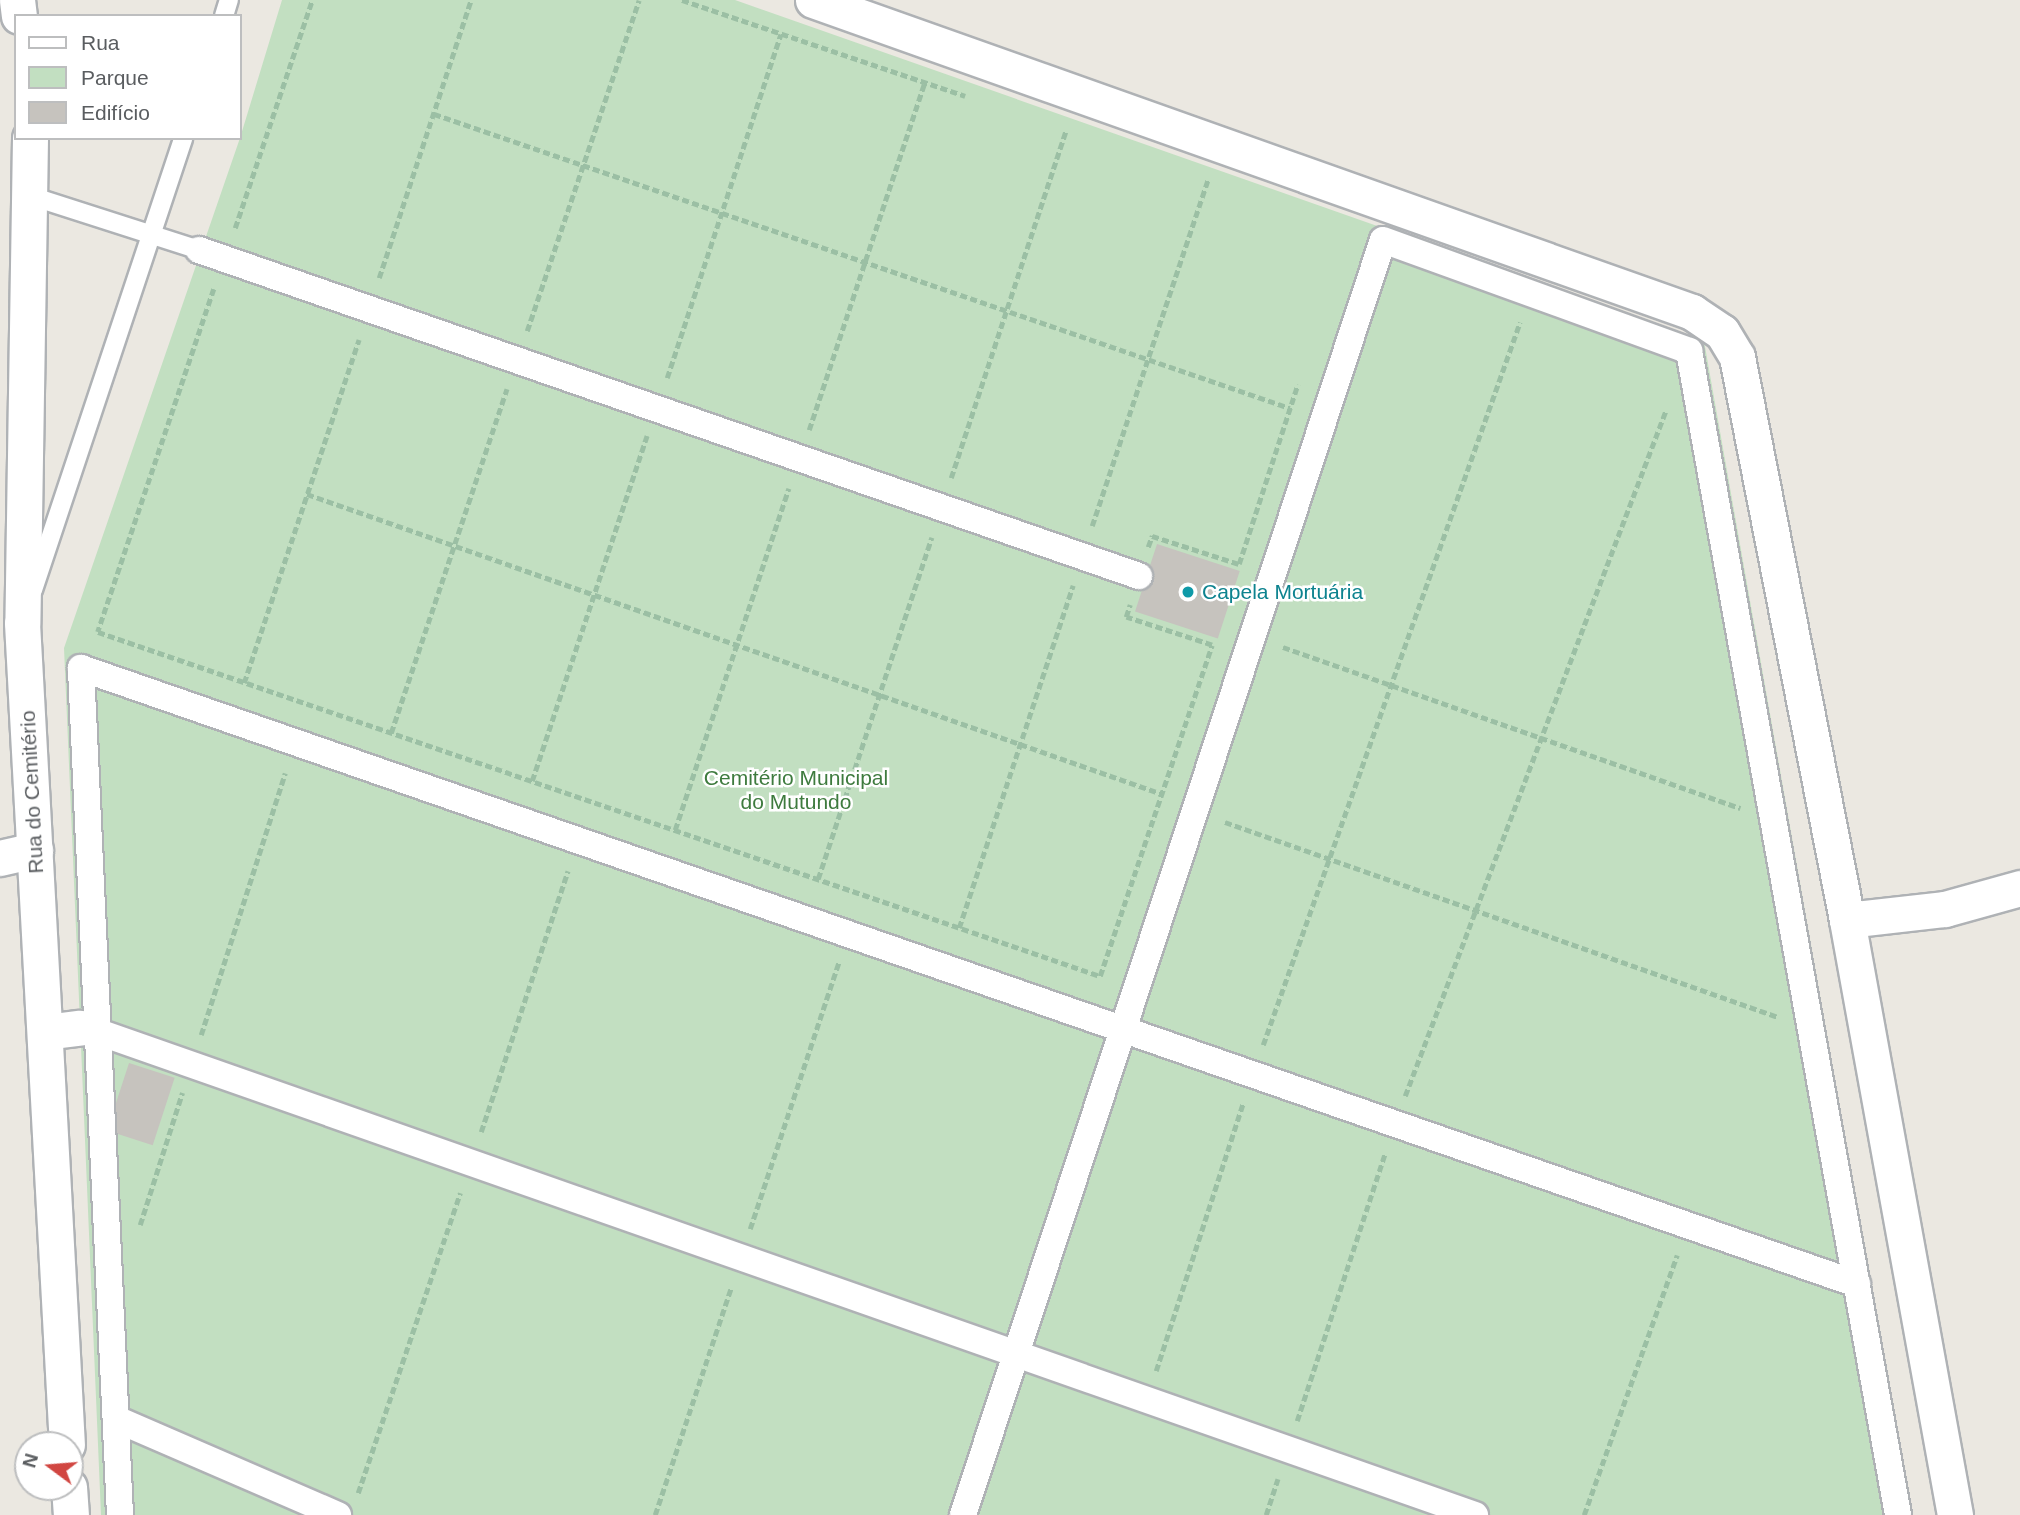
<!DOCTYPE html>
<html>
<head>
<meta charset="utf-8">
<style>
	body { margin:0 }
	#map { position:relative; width:2020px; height:1515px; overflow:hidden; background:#ebe8e1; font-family:Helvetica,sans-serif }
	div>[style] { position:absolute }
	.green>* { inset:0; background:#c2dfc1 }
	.building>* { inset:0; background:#c6c3be; transform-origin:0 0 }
	.path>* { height:4.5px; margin-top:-2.25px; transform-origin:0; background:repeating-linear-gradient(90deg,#9bbfa4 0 7px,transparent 0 10.5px) }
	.roads { filter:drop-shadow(2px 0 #afb2b5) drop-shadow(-2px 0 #afb2b5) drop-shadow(0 2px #afb2b5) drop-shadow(0 -2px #afb2b5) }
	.service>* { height:18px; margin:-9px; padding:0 9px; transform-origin:9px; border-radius:9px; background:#fff }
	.pedestrian>* { height:26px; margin:-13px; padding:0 13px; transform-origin:13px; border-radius:13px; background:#fff }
	.minor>* { height:35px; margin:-17.5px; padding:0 17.5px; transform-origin:17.5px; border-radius:17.5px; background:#fff }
	.dots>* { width:19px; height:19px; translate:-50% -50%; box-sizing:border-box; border:4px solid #fff; border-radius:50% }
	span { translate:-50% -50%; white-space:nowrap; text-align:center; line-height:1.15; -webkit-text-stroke:5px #fff; paint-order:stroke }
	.culture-label { font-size:21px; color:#0d838f }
	.left { translate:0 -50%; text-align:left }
	.park-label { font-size:21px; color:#3e7b3e }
	.street-label { font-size:21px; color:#5a5d60 }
	.legend { position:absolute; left:14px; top:14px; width:228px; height:126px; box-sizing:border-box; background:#fff; border:2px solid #bdbebf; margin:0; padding:9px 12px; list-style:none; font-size:21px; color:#5a5d60 }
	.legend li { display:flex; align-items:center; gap:14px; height:35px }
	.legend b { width:35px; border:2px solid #bdbebf }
	.north { position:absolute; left:14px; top:1431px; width:70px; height:70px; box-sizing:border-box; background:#fff; border:2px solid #bdbebf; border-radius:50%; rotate:286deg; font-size:19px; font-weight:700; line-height:28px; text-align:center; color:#5a5d60 }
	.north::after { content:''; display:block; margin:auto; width:24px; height:32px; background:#d14641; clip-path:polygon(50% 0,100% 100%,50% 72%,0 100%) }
</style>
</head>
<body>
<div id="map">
	<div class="green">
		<div style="clip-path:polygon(282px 0,735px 0,1704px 341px,1912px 1515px,101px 1515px,64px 648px,240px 138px)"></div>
	</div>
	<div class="building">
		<div style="left:1157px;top:544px;width:87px;height:71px;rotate:18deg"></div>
		<div style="left:129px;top:1063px;width:48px;height:71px;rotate:18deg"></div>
	</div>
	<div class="path">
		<div style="left:682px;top:0;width:299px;rotate:18.7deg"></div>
		<div style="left:434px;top:114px;width:905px;rotate:18.96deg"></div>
		<div style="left:235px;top:228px;width:241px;rotate:-71.3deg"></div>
		<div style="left:379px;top:278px;width:293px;rotate:-71.7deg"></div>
		<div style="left:214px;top:289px;width:362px;rotate:108.7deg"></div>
		<div style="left:98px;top:632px;width:1059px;rotate:18.95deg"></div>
		<div style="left:1100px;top:976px;width:349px;rotate:-71.3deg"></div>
		<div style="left:1212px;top:645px;width:90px;rotate:-162deg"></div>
		<div style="left:1126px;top:617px;width:13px;rotate:-72deg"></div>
		<div style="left:527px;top:331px;width:349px;rotate:-71.3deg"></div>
		<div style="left:667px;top:378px;width:362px;rotate:-71.7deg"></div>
		<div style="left:809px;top:430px;width:367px;rotate:-71.6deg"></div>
		<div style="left:951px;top:478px;width:367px;rotate:-71.7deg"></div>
		<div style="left:307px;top:494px;width:906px;rotate:19.33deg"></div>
		<div style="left:1092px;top:526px;width:366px;rotate:-71.5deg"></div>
		<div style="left:1148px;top:547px;width:12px;rotate:-70deg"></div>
		<div style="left:1152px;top:536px;width:91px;rotate:17.8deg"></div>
		<div style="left:1239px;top:564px;width:189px;rotate:-71.9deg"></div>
		<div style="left:1283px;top:647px;width:485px;rotate:19.4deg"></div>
		<div style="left:244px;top:683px;width:362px;rotate:-71.5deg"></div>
		<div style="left:391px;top:733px;width:363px;rotate:-71.4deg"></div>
		<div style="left:532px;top:781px;width:364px;rotate:-71.6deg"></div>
		<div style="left:1225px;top:822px;width:586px;rotate:19.42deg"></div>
		<div style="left:675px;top:830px;width:360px;rotate:-71.6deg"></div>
		<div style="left:818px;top:879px;width:360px;rotate:-71.6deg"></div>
		<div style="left:959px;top:928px;width:361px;rotate:-71.6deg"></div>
		<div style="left:201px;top:1035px;width:275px;rotate:-72.2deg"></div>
		<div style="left:1263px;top:1045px;width:767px;rotate:-70.43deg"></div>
		<div style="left:1405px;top:1096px;width:734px;rotate:-69.17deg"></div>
		<div style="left:481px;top:1132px;width:275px;rotate:-71.6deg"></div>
		<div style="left:140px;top:1225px;width:139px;rotate:-72.3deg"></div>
		<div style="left:750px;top:1229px;width:281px;rotate:-71.6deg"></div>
		<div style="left:1156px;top:1371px;width:282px;rotate:-72deg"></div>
		<div style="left:1297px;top:1421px;width:282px;rotate:-71.8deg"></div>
		<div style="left:358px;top:1493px;width:317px;rotate:-71.2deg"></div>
		<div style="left:655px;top:1515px;width:239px;rotate:-71.5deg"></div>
		<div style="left:1266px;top:1515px;width:38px;rotate:-72deg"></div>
		<div style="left:1584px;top:1515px;width:276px;rotate:-70.3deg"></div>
	</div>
	<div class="roads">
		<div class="service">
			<div style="left:224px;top:16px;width:17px;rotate:-73deg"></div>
			<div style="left:31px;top:196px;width:176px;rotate:17.8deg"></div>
			<div style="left:33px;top:590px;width:476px;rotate:-71.6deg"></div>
		</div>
		<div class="pedestrian">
			<div style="left:199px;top:250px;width:995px;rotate:19.13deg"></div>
			<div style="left:87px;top:1028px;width:1471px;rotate:19.33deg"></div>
			<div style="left:116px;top:1419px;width:242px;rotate:23.4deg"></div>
			<div style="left:120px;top:1515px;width:848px;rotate:-92.64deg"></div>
			<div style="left:81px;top:668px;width:1880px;rotate:19.13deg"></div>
			<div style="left:963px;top:1515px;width:1342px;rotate:-71.77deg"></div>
			<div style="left:1383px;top:240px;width:326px;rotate:19.9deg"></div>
			<div style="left:1689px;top:351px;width:1183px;rotate:79.82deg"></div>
		</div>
		<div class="minor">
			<div style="left:17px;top:0;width:16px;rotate:83deg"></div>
			<div style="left:813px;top:0;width:933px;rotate:19.54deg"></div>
			<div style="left:1692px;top:312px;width:36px;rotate:34deg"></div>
			<div style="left:1722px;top:332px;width:29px;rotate:59deg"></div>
			<div style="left:1737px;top:357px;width:574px;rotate:78.94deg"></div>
			<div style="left:1847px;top:920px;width:605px;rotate:79.71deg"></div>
			<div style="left:30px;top:138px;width:485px;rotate:90.9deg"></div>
			<div style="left:22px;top:623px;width:823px;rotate:86.87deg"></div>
			<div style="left:0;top:858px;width:36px;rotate:-13deg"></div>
			<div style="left:1847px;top:920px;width:99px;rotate:-6.4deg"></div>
			<div style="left:1945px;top:909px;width:78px;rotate:-15.6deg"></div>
			<div style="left:45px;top:1032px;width:35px;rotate:-7deg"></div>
			<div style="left:69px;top:1487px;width:28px;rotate:86deg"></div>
		</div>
	</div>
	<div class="dots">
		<div style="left:1188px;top:592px;background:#0f9aa8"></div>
	</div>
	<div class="culture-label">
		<span class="left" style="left:1202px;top:592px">Capela Mortuária</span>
	</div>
	<div class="park-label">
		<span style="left:796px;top:790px">Cemitério Municipal<br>do Mutundo</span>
	</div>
	<div class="street-label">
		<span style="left:32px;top:792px;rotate:-93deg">Rua do Cemitério</span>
	</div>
	<ul class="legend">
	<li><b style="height:9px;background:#fff"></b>Rua</li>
	<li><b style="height:19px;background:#c2dfc1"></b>Parque</li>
	<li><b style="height:19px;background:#c6c3be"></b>Edifício</li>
	</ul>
	<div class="north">N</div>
</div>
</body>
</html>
